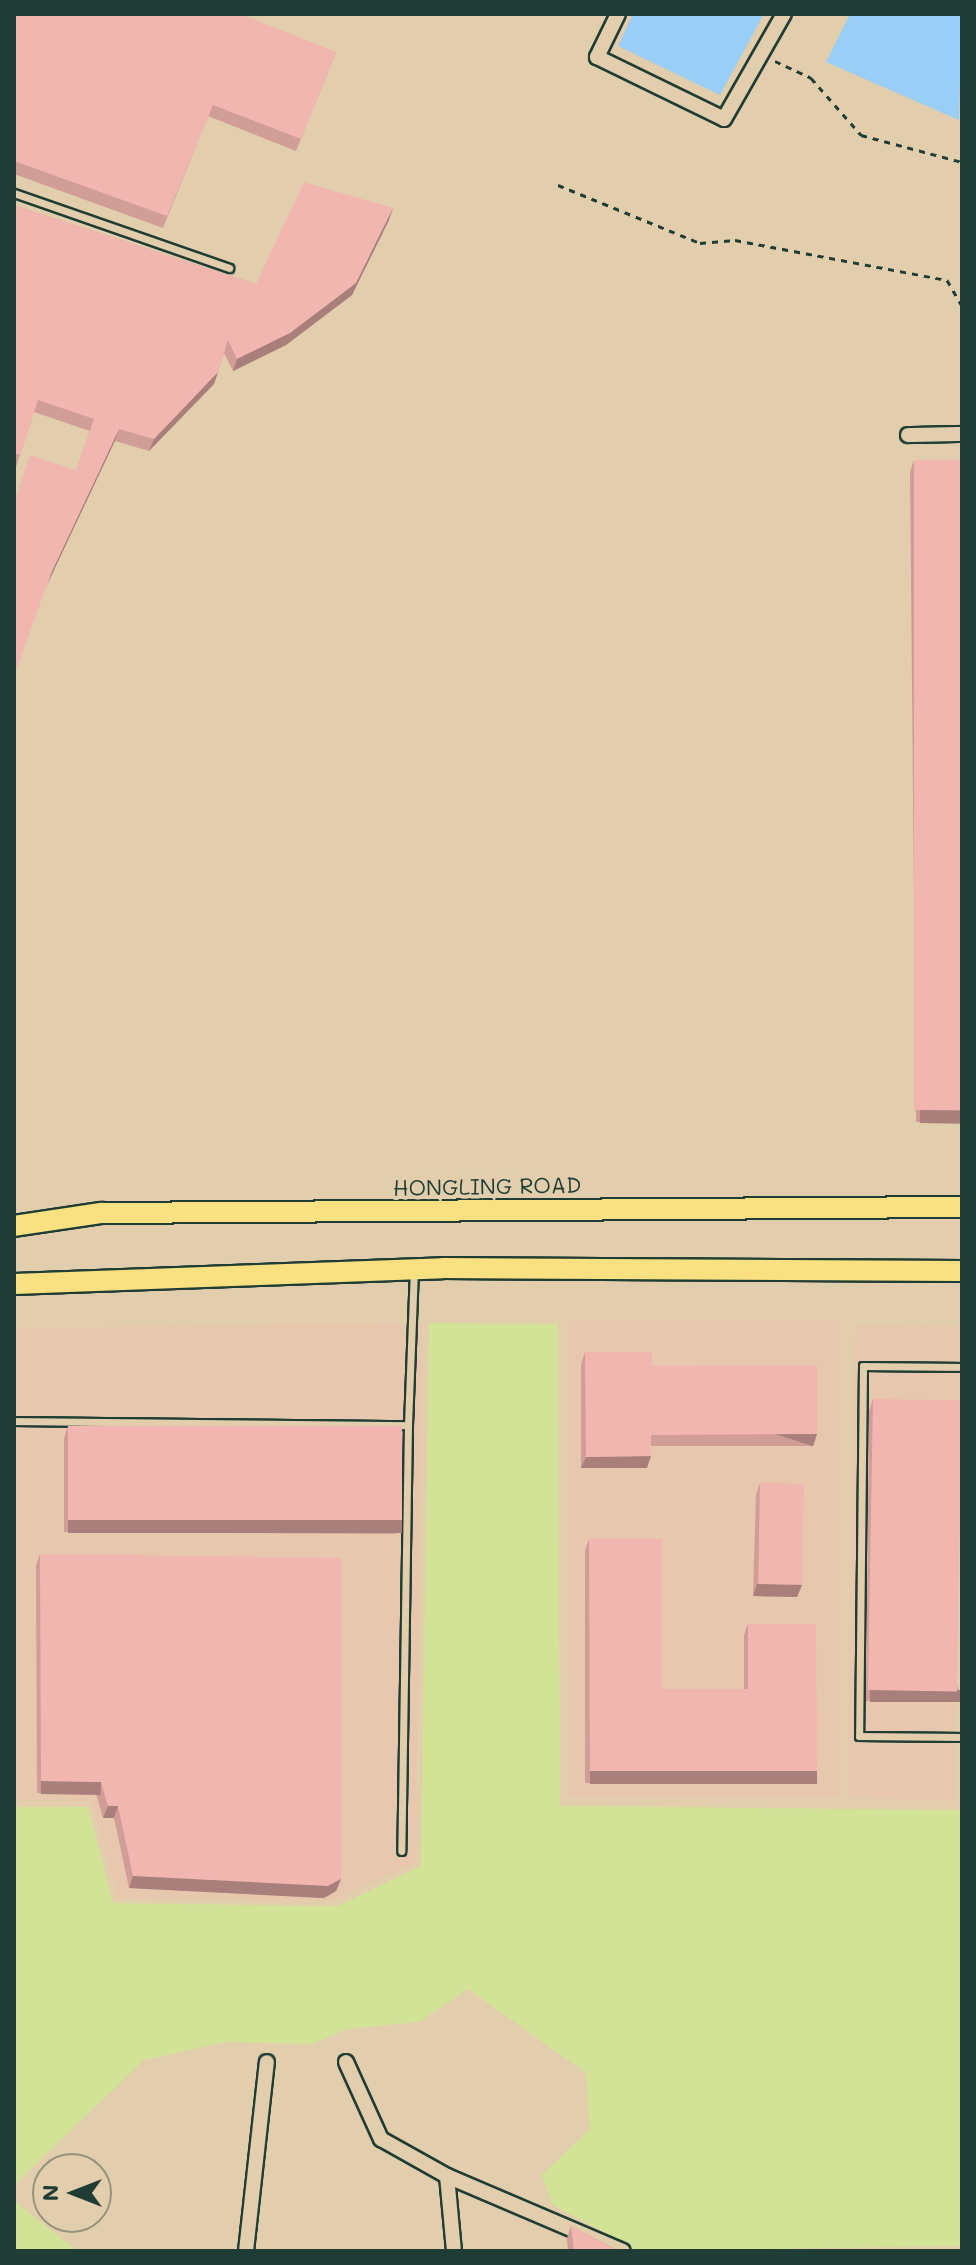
<!DOCTYPE html>
<html>
<head>
<meta charset="utf-8">
<style>
	body { margin:0 }
	#map { position:relative; width:976px; height:2265px; overflow:hidden; background:#e2ceac; font-family:Mali,sans-serif }
	div>[style] { position:absolute }
	.built>* { inset:0; background:#e7c7ad; transform-origin:0 0 }
	.green>* { inset:0; background:#d2e397 }
	.water>* { inset:0; background:#99cef7 }
	.path>* { height:3px; margin-top:-1.5px; transform-origin:0; background:repeating-linear-gradient(90deg,#1f3d34 0 6px,transparent 0 12px) }
	.roads { filter:drop-shadow(2px 0 #1f3d34) drop-shadow(-2px 0 #1f3d34) drop-shadow(0 2px #1f3d34) drop-shadow(0 -2px #1f3d34) }
	.lane>* { height:7px; margin:-3.5px; padding:0 3.5px; transform-origin:3.5px; border-radius:3.5px; background:#e2ceac }
	.street>* { height:14px; margin:-7px; padding:0 7px; transform-origin:7px; border-radius:7px; background:#e2ceac }
	.primary>* { height:20px; margin:-10px; padding:0 10px; transform-origin:10px; border-radius:10px; background:#f9e181 }
	.wall>* { inset:0; background:#d09d97 }
	.shaded-wall>* { inset:0; background:#a97f7b; transform-origin:0 0 }
	.building>* { inset:0; background:#f2b6b0; transform-origin:0 0 }
	span { translate:-50% -50%; white-space:nowrap; text-align:center; line-height:1.15; -webkit-text-stroke:8px #e2ceac; paint-order:stroke }
	.street-label { font-size:22px; color:#1f3d34 }
	.frame { position:absolute; inset:0; border:16px solid #1f3d34; pointer-events:none }
	.north { position:absolute; left:32px; top:2153px; width:80px; height:80px; box-sizing:border-box; background:#e2ceac; border:2px solid #94947c; border-radius:50%; rotate:270deg; font-size:22px; font-weight:700; line-height:32px; text-align:center; color:#1f3d34 }
	.north::after { content:''; display:block; margin:auto; width:28px; height:36px; background:#1f3d34; clip-path:polygon(50% 0,100% 100%,50% 72%,0 100%) }
</style>
</head>
<body>
<div id="map">
	<div class="built">
		<div style="left:839px;top:1320px;width:477px;height:270px;rotate:90deg"></div>
		<div style="clip-path:polygon(422px 1323px,416px 1862px,334px 1900px,118px 1898px,91px 1801px,14px 1800px,14px 1328px)"></div>
		<div style="left:855px;top:1325px;width:107px;height:473px;rotate:1deg"></div>
	</div>
	<div class="green">
		<div style="clip-path:polygon(429px 1323px,558px 1324px,560px 1806px,962px 1810px,962px 2246px,639px 2251px,553px 2205px,542px 2175px,590px 2129px,586px 2073px,468px 1989px,419px 2022px,347px 2029px,312px 2044px,226px 2042px,144px 2060px,14px 2185px,14px 1807px,88px 1807px,113px 1903px,338px 1906px,421px 1866px)"></div>
		<div style="clip-path:polygon(14px 2201px,76px 2250px,76px 2251px,14px 2251px)"></div>
	</div>
	<div class="water">
		<div style="clip-path:polygon(633px 14px,764px 14px,720px 95px,618px 46px)"></div>
		<div style="clip-path:polygon(850px 14px,962px 14px,959px 120px,826px 62px)"></div>
	</div>
	<div class="path">
		<div style="left:775px;top:61px;width:40px;rotate:25deg"></div>
		<div style="left:811px;top:78px;width:76px;rotate:48.7deg"></div>
		<div style="left:861px;top:135px;width:105px;rotate:15deg"></div>
		<div style="left:558px;top:185px;width:153px;rotate:22.2deg"></div>
		<div style="left:700px;top:243px;width:35px;rotate:-5deg"></div>
		<div style="left:735px;top:240px;width:216px;rotate:10.7deg"></div>
		<div style="left:947px;top:280px;width:30px;rotate:60deg"></div>
	</div>
	<div class="roads">
		<div class="lane">
			<div style="left:14px;top:193px;width:228px;rotate:19.2deg"></div>
			<div style="left:962px;top:1367px;width:99px;rotate:-179.4deg"></div>
			<div style="left:863px;top:1366px;width:370px;rotate:90.6deg"></div>
			<div style="left:859px;top:1736px;width:103px;rotate:0.6deg"></div>
			<div style="left:14px;top:1421px;width:394px;rotate:0.6deg"></div>
			<div style="left:408px;top:1425px;width:426px;rotate:90.9deg"></div>
			<div style="left:408px;top:1425px;width:154px;rotate:-87.8deg"></div>
		</div>
		<div class="street">
			<div style="left:618px;top:14px;width:48px;rotate:116deg"></div>
			<div style="left:597px;top:57px;width:141px;rotate:26deg"></div>
			<div style="left:724px;top:119px;width:121px;rotate:-60.3deg"></div>
			<div style="left:908px;top:435px;width:54px;rotate:-1.1deg"></div>
			<div style="left:346px;top:2062px;width:85px;rotate:65.6deg"></div>
			<div style="left:381px;top:2139px;width:76px;rotate:29.3deg"></div>
			<div style="left:447px;top:2176px;width:191px;rotate:23.1deg"></div>
			<div style="left:447px;top:2176px;width:75px;rotate:84.7deg"></div>
			<div style="left:246px;top:2251px;width:190px;rotate:-83.7deg"></div>
		</div>
		<div class="primary">
			<div style="left:14px;top:1226px;width:88px;rotate:-8.5deg"></div>
			<div style="left:101px;top:1213px;width:861px;rotate:-0.4deg"></div>
			<div style="left:14px;top:1284px;width:429px;rotate:-2.1deg"></div>
			<div style="left:443px;top:1268px;width:519px;rotate:0.33deg"></div>
		</div>
	</div>
	<div class="wall">
		<div style="clip-path:polygon(14px 14px,336px 52px,296px 151px,208px 116px,163px 228px,14px 174px)"></div>
		<div style="clip-path:polygon(14px 205px,256px 284px,389px 220px,352px 295px,286px 345px,233px 371px,224px 353px,214px 384px,149px 451px,115px 441px,76px 470px,90px 431px,34px 412px,16px 467px,14px 466px)"></div>
		<div style="clip-path:polygon(914px 460px,962px 1123px,916px 1122px,910px 472px)"></div>
		<div style="clip-path:polygon(585px 1352px,652px 1366px,817px 1434px,813px 1446px,651px 1446px,647px 1468px,581px 1468px,581px 1364px)"></div>
		<div style="clip-path:polygon(873px 1399px,962px 1702px,866px 1701px,869px 1411px)"></div>
		<div style="clip-path:polygon(68px 1426px,397px 1534px,64px 1532px,64px 1438px)"></div>
		<div style="clip-path:polygon(760px 1483px,802px 1585px,797px 1597px,753px 1596px,756px 1495px)"></div>
		<div style="clip-path:polygon(589px 1539px,662px 1689px,744px 1689px,744px 1635px,748px 1624px,813px 1782px,585px 1783px,585px 1551px)"></div>
		<div style="clip-path:polygon(40px 1554px,341px 1879px,336px 1891px,324px 1898px,129px 1888px,114px 1818px,103px 1818px,96px 1794px,37px 1793px,36px 1565px)"></div>
		<div style="clip-path:polygon(571px 2226px,619px 2251px,568px 2251px,567px 2238px)"></div>
	</div>
	<div class="shaded-wall">
		<div style="clip-path:polygon(393px 208px,389px 220px,352px 295px,286px 345px,233px 371px,237px 359px)"></div>
		<div style="clip-path:polygon(218px 372px,214px 384px,149px 451px,154px 439px)"></div>
		<div style="clip-path:polygon(119px 429px,115px 441px,47px 585px,51px 573px)"></div>
		<div style="left:920px;top:1110px;width:42px;height:13px;rotate:1deg"></div>
		<div style="left:817px;top:1434px;width:13px;height:166px;rotate:108deg"></div>
		<div style="clip-path:polygon(651px 1456px,647px 1468px,581px 1468px,586px 1457px)"></div>
		<div style="left:68px;top:1520px;width:334px;height:13px"></div>
		<div style="clip-path:polygon(757px 1584px,802px 1585px,797px 1597px,753px 1596px)"></div>
		<div style="left:870px;top:1690px;width:92px;height:12px"></div>
		<div style="left:590px;top:1771px;width:227px;height:13px"></div>
		<div style="left:41px;top:1781px;width:60px;height:13px;rotate:1deg"></div>
		<div style="clip-path:polygon(108px 1806px,118px 1806px,114px 1818px,103px 1818px)"></div>
		<div style="clip-path:polygon(133px 1876px,341px 1879px,336px 1891px,324px 1898px,129px 1888px)"></div>
	</div>
	<div class="building">
		<div style="clip-path:polygon(14px 14px,240px 14px,336px 52px,301px 139px,213px 105px,167px 216px,14px 161px)"></div>
		<div style="clip-path:polygon(304px 182px,393px 208px,356px 283px,290px 333px,237px 359px,228px 340px,218px 372px,154px 439px,119px 429px,51px 573px,14px 677px,14px 503px,30px 455px,76px 470px,94px 419px,38px 400px,20px 455px,14px 453px,14px 205px,256px 284px)"></div>
		<div style="left:914px;top:460px;width:48px;height:650px"></div>
		<div style="clip-path:polygon(585px 1352px,652px 1352px,652px 1366px,817px 1365px,817px 1434px,651px 1435px,651px 1456px,586px 1457px)"></div>
		<div style="left:873px;top:1399px;width:89px;height:291px;rotate:1deg"></div>
		<div style="left:68px;top:1426px;width:334px;height:94px"></div>
		<div style="left:760px;top:1483px;width:44px;height:101px;rotate:1deg"></div>
		<div style="clip-path:polygon(589px 1539px,662px 1539px,662px 1689px,748px 1689px,748px 1624px,816px 1624px,817px 1771px,590px 1771px)"></div>
		<div style="clip-path:polygon(40px 1554px,341px 1558px,341px 1879px,328px 1886px,133px 1876px,118px 1806px,108px 1806px,101px 1782px,41px 1781px)"></div>
		<div style="clip-path:polygon(571px 2226px,619px 2251px,574px 2251px)"></div>
	</div>
	<div class="street-label">
		<span style="left:487px;top:1186px;rotate:-1deg">HONGLING ROAD</span>
	</div>
	<div class="frame"></div>
	<div class="north">N</div>
</div>
</body>
</html>
